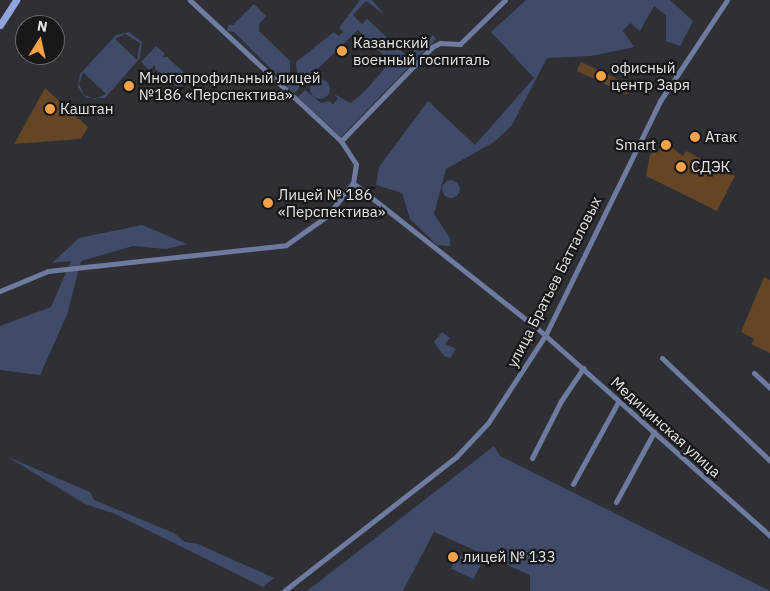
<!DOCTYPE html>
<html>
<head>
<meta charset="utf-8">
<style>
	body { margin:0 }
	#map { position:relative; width:770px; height:591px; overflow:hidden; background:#2e3036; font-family:"IBM Plex Sans",sans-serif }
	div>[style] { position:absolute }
	.green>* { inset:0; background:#404b69; transform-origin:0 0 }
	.round { border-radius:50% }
	.building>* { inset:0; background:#644525; transform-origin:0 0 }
	.street>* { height:5px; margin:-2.5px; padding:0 2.5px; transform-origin:2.5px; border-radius:2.5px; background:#6f7b9e }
	.secondary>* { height:7px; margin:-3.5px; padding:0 3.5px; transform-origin:3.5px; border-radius:3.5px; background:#91a5dc }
	.dots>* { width:14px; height:14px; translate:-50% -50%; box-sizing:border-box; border:2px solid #18181b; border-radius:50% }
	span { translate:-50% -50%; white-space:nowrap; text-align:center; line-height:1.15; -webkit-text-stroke:4.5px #18181b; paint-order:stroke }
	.poi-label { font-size:15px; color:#e4e5e9 }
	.left { translate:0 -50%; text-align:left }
	.right { translate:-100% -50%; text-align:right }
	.street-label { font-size:15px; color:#e4e5e9 }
	.north { position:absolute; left:15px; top:15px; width:50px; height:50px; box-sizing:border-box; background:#18181b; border:1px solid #6a6a6d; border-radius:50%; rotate:10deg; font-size:14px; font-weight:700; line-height:20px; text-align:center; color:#e4e5e9 }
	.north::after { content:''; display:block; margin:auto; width:18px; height:22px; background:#f7a248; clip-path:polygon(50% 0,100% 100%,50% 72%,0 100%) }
</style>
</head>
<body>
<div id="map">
	<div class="green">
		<div style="clip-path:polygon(360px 0,372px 0,385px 15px,366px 1px,353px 15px,362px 24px,367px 19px,406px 55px,419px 41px,424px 46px,433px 35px,436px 39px,341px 137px,298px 97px,305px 90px,321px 103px,328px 101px,333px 104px,338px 99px,334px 94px,351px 103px,366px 90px,390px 62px,358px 30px,304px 82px,299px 77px,295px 81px,300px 87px,295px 93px,286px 87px,297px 74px,296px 62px,334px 32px,339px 36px,343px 32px,339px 28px)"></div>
		<div style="clip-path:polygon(526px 0,670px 0,693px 21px,680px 46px,666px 41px,666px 15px,654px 6px,640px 31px,630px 23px,623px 31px,634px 47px,591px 56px,547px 58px,512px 125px,494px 142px,446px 169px,434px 214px,450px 238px,450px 246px,437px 245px,410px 219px,402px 193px,376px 185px,379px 167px,428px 101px,475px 145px,534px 78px,491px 32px)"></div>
		<div style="clip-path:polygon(254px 4px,266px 16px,259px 24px,259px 31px,290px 61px,290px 73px,283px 81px,234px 32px,227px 31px,228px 25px,233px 25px)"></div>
		<div style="clip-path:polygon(evenodd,129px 32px,142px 42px,140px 58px,105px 98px,86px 98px,78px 87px,80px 74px,116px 35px,129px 32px,125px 34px,140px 43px,137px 60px,115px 39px,125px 34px,129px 32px,83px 73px,84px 73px,106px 94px,95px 99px,84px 95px,79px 84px,83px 73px)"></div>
		<div style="clip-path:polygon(156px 46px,165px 54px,162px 57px,167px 57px,188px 76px,181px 90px,155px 69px,155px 65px,149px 70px,141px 62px)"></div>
		<div class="round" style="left:310px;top:79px;width:20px;height:20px"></div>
		<div class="round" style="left:442px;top:180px;width:18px;height:18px"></div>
		<div style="clip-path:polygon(142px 225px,187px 244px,166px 249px,133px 246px,81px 261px,67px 315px,40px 375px,0 370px,0 326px,51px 307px,71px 261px,52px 263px,79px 238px)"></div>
		<div style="clip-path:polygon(442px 332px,450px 338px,445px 344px,456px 349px,450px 358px,444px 356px,434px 342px)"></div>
		<div style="clip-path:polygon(494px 446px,500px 456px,770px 591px,530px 591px,530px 575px,434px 532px,403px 591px,307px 591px)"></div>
		<div style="clip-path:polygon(8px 457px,90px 492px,94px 500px,174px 533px,185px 542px,198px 544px,274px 578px,263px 587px,113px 513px,85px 504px)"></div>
		<div style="left:458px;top:554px;width:25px;height:16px;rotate:26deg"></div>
	</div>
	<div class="building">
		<div style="left:581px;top:62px;width:55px;height:10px;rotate:25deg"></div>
		<div style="clip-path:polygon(45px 88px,88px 127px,81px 139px,14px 144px)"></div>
		<div style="clip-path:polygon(664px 141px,683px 156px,686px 151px,707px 162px,709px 159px,735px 176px,717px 211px,646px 176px,650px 154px,659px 151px)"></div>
		<div style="clip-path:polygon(764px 277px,770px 280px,770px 353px,751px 344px,754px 339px,741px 332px)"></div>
	</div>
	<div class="street">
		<div style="left:341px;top:141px;width:131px;rotate:-45.9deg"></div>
		<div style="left:432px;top:47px;width:9px;rotate:-27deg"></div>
		<div style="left:440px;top:43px;width:20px;rotate:3deg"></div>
		<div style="left:460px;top:44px;width:63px;rotate:-44.4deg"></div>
		<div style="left:353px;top:183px;width:236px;rotate:38.3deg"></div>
		<div style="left:538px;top:329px;width:311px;rotate:41.7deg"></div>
		<div style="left:0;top:291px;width:52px;rotate:-22.6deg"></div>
		<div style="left:48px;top:271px;width:239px;rotate:-6.2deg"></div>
		<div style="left:286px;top:245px;width:50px;rotate:-35.3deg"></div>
		<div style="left:327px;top:216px;width:42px;rotate:-51.8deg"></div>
		<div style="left:353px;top:183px;width:19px;rotate:-81deg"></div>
		<div style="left:356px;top:164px;width:27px;rotate:-123deg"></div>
		<div style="left:341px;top:141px;width:207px;rotate:-137deg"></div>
		<div style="left:662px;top:358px;width:149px;rotate:43.6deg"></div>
		<div style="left:754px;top:373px;width:22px;rotate:43deg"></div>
		<div style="left:532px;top:458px;width:64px;rotate:-63deg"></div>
		<div style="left:561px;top:401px;width:40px;rotate:-56deg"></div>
		<div style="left:573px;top:484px;width:94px;rotate:-61.2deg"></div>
		<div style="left:616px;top:502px;width:80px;rotate:-61.5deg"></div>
		<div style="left:284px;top:591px;width:218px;rotate:-37.9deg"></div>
		<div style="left:456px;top:457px;width:47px;rotate:-46.7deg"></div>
		<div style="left:488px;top:423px;width:104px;rotate:-56.8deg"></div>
		<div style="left:545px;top:336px;width:262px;rotate:-63.9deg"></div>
		<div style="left:660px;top:101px;width:121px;rotate:-56.4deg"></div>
	</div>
	<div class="secondary">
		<div style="left:0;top:25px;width:30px;rotate:-57deg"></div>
	</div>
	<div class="dots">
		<div style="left:342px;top:51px;background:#f7a248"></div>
		<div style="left:601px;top:76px;background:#f7a248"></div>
		<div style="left:129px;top:86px;background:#f7a248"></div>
		<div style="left:50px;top:109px;background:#f7a248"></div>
		<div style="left:695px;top:137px;background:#f7a248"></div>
		<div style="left:666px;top:145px;background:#f7a248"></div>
		<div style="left:681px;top:167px;background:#f7a248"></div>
		<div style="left:268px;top:203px;background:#f7a248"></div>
		<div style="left:453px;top:557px;background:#f7a248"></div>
	</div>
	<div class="poi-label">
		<span class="left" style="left:353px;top:51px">Казанский<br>военный госпиталь</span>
		<span class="left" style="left:611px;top:76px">офисный<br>центр Заря</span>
		<span class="left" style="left:139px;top:86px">Многопрофильный лицей<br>№186 «Перспектива»</span>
		<span class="left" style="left:60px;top:109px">Каштан</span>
		<span class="left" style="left:705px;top:137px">Атак</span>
		<span class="right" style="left:656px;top:145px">Smart</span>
		<span class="left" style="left:691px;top:167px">СДЭК</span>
		<span class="left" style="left:278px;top:203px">Лицей № 186<br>«Перспектива»</span>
		<span class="left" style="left:463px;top:557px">лицей № 133</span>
	</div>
	<div class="street-label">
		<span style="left:554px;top:282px;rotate:-63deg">улица Братьев Батталовых</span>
		<span style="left:666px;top:427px;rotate:42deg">Медицинская улица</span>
	</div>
	<div class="north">N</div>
</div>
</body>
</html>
